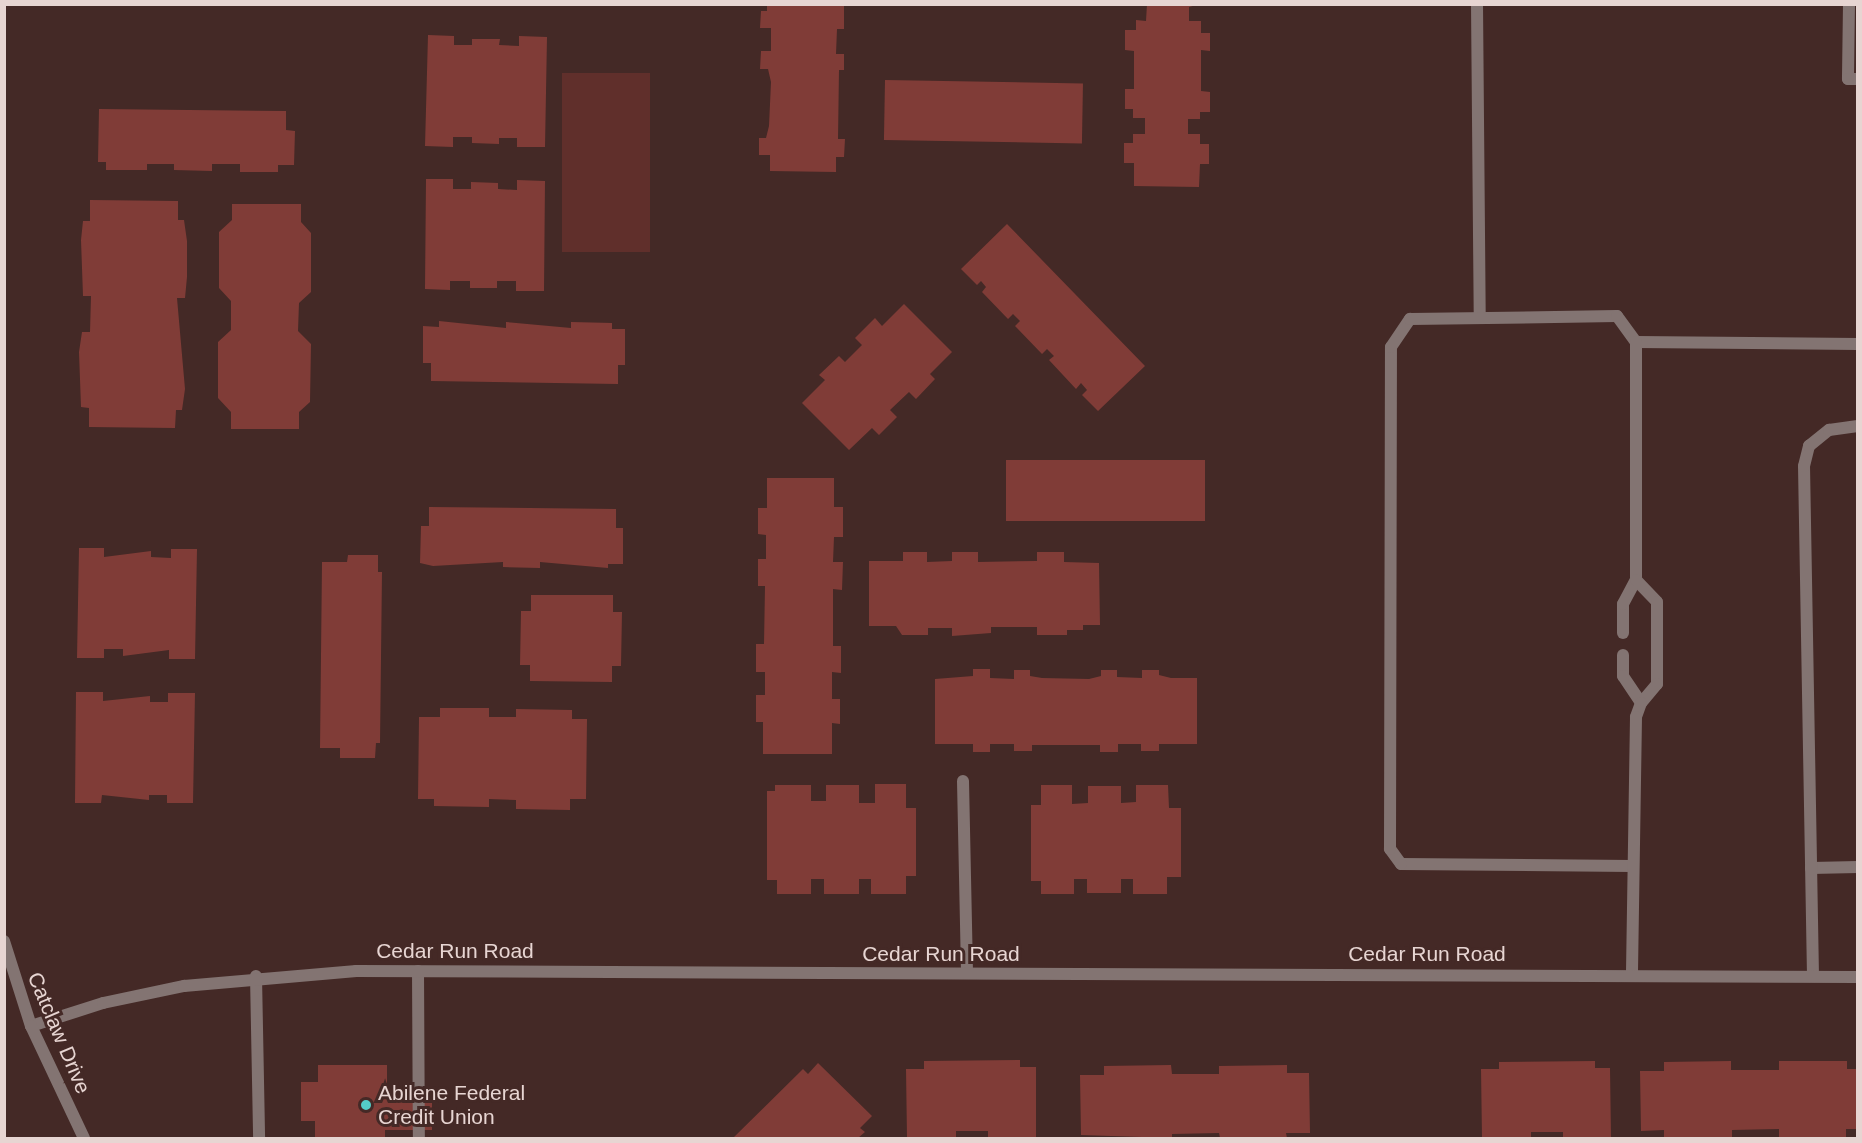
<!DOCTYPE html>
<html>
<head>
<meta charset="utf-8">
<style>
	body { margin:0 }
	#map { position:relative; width:1862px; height:1143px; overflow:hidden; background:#442926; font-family:Helvetica,sans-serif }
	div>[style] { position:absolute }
	.green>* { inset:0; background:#602f2b; transform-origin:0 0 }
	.building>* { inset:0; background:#803c37; transform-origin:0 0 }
	.service>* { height:12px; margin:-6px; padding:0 6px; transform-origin:6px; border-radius:6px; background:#837472 }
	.minor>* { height:12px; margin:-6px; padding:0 6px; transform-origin:6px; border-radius:6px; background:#837472 }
	.tertiary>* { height:12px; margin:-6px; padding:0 6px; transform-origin:6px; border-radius:6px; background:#837472 }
	.dots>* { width:16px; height:16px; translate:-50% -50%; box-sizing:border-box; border:3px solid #442926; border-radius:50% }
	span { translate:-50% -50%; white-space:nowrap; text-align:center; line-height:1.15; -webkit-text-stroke:6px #442926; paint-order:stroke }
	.street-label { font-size:21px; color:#e7d5d2 }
	.poi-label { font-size:21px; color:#e7d5d2 }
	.left { translate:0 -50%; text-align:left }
	.frame { position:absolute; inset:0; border:6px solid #e7d5d2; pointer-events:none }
</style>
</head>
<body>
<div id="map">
	<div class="green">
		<div style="left:562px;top:73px;width:88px;height:179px"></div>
	</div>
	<div class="building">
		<div style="clip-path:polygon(767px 4px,844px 4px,844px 29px,837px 29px,836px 54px,844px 54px,844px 70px,839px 70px,838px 139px,845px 139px,844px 157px,836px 157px,836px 172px,770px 171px,770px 155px,759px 155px,759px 138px,766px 138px,769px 126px,771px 82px,768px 69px,760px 69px,761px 51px,771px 51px,771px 28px,760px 28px,761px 11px,767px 11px)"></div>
		<div style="clip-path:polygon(1147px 4px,1200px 4px,1189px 7px,1189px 21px,1201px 21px,1201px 33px,1210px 33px,1210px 51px,1201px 50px,1201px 91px,1210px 92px,1210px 112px,1200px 112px,1200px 119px,1188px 119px,1188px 134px,1200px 134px,1200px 144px,1209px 144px,1209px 164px,1200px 164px,1199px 187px,1134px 186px,1134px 163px,1124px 163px,1124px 143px,1133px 143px,1133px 134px,1145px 134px,1145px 118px,1133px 118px,1133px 109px,1125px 109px,1125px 89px,1134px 89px,1134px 51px,1125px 50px,1125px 30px,1136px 30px,1136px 20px,1146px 21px)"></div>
		<div style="clip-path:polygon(428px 35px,454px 36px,454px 45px,472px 45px,472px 39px,500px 39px,499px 45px,519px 46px,519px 36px,547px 37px,545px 147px,517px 147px,517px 138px,499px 138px,499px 144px,472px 143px,472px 137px,453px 137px,453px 147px,425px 146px)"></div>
		<div style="left:885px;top:80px;width:198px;height:60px;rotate:1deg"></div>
		<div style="clip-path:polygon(99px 109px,286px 111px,286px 130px,295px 131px,294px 165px,278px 165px,278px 172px,240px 172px,240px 164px,212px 164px,212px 171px,174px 170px,174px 164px,147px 164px,147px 170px,106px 170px,106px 162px,98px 162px)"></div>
		<div style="clip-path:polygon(426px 179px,453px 179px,453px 189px,471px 189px,471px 182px,498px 183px,498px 189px,517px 190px,517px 180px,545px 181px,544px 291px,516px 291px,516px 281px,497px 281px,497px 288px,470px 288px,470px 281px,450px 281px,450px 290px,425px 289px)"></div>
		<div style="clip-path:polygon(90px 200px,178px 201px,178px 220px,184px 220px,187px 241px,187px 277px,185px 298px,177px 298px,185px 389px,182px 410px,176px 410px,175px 428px,89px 427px,89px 408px,81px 407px,79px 352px,82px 332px,90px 332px,91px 296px,83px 296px,81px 240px,83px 221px,90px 221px)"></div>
		<div style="clip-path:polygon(232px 204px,301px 204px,301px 222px,311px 233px,311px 292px,299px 303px,298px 331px,311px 344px,310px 402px,299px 412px,299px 429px,231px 429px,231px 412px,218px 398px,218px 342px,231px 330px,231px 301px,219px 288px,219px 232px,232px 220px)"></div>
		<div style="clip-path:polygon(1007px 224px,1145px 366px,1098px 411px,1082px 395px,1087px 390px,1081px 383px,1076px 389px,1049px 360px,1054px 356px,1047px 349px,1042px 354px,1015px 326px,1020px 321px,1013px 314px,1008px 319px,982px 292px,986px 287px,981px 281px,977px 285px,961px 269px)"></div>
		<div style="clip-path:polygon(904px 304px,952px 352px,930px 374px,935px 379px,916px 399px,909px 392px,890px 410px,897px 417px,879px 435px,872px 428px,849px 450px,802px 403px,825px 380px,819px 375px,839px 356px,845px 362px,862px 345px,855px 338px,875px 318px,882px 326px)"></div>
		<div style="clip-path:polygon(439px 321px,506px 328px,506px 322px,571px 328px,571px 322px,612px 323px,612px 329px,625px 329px,625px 365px,618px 365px,618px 384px,431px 381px,431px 363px,423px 363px,423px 326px,439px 327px)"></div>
		<div style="left:1006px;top:460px;width:199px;height:61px"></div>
		<div style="clip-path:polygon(767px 478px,834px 478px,834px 507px,843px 507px,843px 537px,834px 537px,833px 562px,843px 562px,842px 590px,833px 589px,833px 646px,841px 646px,841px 673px,832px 672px,832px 699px,840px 699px,840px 724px,832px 723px,832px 754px,763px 754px,763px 722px,756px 722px,756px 695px,765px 695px,765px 672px,756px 672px,756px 644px,764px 644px,765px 586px,758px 586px,758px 559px,766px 559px,766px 535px,758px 534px,758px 508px,767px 508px)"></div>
		<div style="clip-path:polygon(429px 507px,616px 509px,616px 528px,623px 528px,623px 564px,608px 564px,608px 568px,540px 562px,540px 568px,503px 567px,503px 562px,433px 566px,420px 563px,421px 526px,429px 526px)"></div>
		<div style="clip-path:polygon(79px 548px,104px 548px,104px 557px,151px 551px,151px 557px,171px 558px,171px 549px,197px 549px,195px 659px,169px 659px,169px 650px,123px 656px,123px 649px,104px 649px,104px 658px,77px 658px)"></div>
		<div style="clip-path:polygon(903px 552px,927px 552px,927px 562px,952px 561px,952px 552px,978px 552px,978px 562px,1037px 561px,1037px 552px,1064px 552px,1064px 562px,1099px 563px,1100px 625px,1083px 625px,1083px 630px,1067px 630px,1067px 635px,1037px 635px,1037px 627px,991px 627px,991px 633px,952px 636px,952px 628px,928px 628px,928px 635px,902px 635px,896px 626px,869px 626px,869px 561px,903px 561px)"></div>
		<div style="clip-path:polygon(348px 555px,378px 555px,378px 572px,382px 572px,380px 743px,376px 743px,375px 758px,340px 758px,340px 748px,320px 748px,322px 562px,347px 562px)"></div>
		<div style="clip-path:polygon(531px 595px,613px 595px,613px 612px,622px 612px,621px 666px,612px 666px,612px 682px,530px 681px,530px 665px,520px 665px,521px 611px,531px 611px)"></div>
		<div style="clip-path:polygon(973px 669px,990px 669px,990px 678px,1014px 679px,1014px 670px,1030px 670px,1030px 676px,1042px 678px,1089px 679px,1101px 676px,1101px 670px,1117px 670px,1117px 677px,1142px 678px,1142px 670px,1159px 670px,1159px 675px,1171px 678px,1197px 678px,1197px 744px,1159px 744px,1159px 751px,1141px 751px,1141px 744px,1118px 744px,1118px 752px,1100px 752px,1100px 745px,1032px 745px,1032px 751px,1014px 751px,1014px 744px,990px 744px,990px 752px,973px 752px,973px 744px,935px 744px,935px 679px,973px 676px)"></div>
		<div style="clip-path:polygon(76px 692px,103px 692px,103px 701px,150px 696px,150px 702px,168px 702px,168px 693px,195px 693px,193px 803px,167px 803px,167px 795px,149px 795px,149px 800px,102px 795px,101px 803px,75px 803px)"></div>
		<div style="clip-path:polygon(440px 708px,489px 708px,489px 717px,516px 717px,516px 709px,572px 710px,572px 719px,587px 719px,586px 799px,570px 799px,570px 810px,516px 809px,516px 800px,489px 799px,489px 807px,434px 806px,434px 799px,418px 799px,419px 717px,440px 717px)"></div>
		<div style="clip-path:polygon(875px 784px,906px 784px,906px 808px,916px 808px,916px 876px,906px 876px,906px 894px,871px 894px,871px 879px,859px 879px,859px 894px,824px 894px,824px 879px,811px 879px,811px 894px,777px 894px,777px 880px,767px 880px,767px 791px,775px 791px,775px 785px,811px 785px,811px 801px,826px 801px,826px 785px,859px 785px,859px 803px,875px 803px)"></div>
		<div style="clip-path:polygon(1041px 785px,1072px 785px,1072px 804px,1088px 803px,1088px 786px,1121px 786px,1121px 803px,1136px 802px,1136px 785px,1168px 785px,1169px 808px,1181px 808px,1181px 877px,1167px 877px,1167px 894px,1133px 894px,1133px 879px,1121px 879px,1121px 893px,1087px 893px,1087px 879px,1074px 879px,1074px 894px,1041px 894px,1041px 881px,1031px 881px,1031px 805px,1041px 805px)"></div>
		<div style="clip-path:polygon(1020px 1060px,1020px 1067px,1036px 1067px,1036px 1138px,988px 1138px,988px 1131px,956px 1131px,956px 1138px,907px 1138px,906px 1069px,924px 1069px,924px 1061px)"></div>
		<div style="clip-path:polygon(1595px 1061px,1595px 1068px,1610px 1068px,1611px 1138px,1563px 1138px,1563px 1132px,1531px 1132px,1531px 1138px,1482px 1138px,1481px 1069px,1499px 1069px,1499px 1062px)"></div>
		<div style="clip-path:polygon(1731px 1061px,1731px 1070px,1779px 1070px,1779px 1061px,1847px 1061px,1847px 1069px,1858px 1069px,1858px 1129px,1846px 1129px,1846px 1138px,1779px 1138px,1779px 1129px,1732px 1130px,1732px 1138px,1664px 1138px,1664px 1130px,1641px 1131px,1640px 1071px,1664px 1071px,1664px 1062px)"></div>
		<div style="clip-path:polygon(818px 1063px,872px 1116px,860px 1128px,865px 1132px,858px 1138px,733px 1138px,803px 1069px,808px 1074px)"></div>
		<div style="clip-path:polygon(318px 1065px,387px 1065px,387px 1089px,432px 1089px,432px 1130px,385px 1130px,385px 1138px,315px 1138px,315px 1121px,301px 1121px,301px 1082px,318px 1082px)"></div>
		<div style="clip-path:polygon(1171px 1065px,1172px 1074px,1219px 1074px,1219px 1066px,1287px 1065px,1287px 1073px,1309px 1073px,1310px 1133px,1286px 1133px,1287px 1138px,1220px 1138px,1219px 1133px,1172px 1134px,1172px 1138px,1081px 1135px,1080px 1075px,1104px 1075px,1104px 1066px)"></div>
	</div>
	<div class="service">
		<div style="left:1477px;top:4px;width:313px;rotate:89.5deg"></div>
		<div style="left:1849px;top:4px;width:75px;rotate:90.8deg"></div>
		<div style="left:1848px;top:79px;width:10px"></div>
		<div style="left:1636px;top:342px;width:222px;rotate:0.5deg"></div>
		<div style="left:1623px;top:633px;width:29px;rotate:-90deg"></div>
		<div style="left:1623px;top:604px;width:27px;rotate:-62deg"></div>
		<div style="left:1623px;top:655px;width:21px;rotate:90deg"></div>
		<div style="left:1623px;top:676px;width:32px;rotate:56deg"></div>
		<div style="left:963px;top:781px;width:192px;rotate:88.8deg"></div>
		<div style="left:1632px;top:866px;width:231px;rotate:-179.5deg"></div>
		<div style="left:1401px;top:864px;width:19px;rotate:-126deg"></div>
		<div style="left:1390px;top:849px;width:502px;rotate:-89.89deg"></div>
		<div style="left:1391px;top:347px;width:34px;rotate:-56deg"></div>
		<div style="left:1410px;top:319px;width:207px;rotate:-0.8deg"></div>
		<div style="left:1617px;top:316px;width:32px;rotate:54deg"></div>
		<div style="left:1636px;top:342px;width:238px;rotate:90deg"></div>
		<div style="left:1636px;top:580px;width:30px;rotate:46deg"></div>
		<div style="left:1657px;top:602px;width:82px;rotate:90deg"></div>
		<div style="left:1657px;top:684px;width:25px;rotate:130deg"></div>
		<div style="left:1641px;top:703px;width:15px;rotate:110deg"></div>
		<div style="left:1636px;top:717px;width:258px;rotate:90.9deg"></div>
		<div style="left:1811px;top:868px;width:47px;rotate:-1.2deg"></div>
		<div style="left:418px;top:971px;width:167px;rotate:89.7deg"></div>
		<div style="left:256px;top:976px;width:162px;rotate:88.9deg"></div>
		<div style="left:1813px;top:976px;width:510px;rotate:-91.01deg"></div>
		<div style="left:1804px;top:466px;width:21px;rotate:-76deg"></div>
		<div style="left:1809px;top:446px;width:26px;rotate:-39deg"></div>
		<div style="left:1829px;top:430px;width:29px;rotate:-8deg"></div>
	</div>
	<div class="minor">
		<div style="left:31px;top:1026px;width:76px;rotate:-17.7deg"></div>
		<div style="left:103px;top:1003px;width:83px;rotate:-11.9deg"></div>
		<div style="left:184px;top:986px;width:173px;rotate:-5deg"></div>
		<div style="left:356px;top:971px;width:1502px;rotate:0.23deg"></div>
	</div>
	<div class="tertiary">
		<div style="left:4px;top:941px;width:89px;rotate:72.4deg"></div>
		<div style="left:31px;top:1026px;width:124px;rotate:64.7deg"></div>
	</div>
	<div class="dots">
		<div style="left:366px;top:1105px;background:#54cdc7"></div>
	</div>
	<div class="street-label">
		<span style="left:455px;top:951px">Cedar Run Road</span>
		<span style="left:941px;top:954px">Cedar Run Road</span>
		<span style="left:1427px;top:954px">Cedar Run Road</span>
		<span style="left:59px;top:1033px;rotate:67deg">Catclaw Drive</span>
	</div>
	<div class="poi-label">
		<span class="left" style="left:378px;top:1105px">Abilene Federal<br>Credit Union</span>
	</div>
	<div class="frame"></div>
</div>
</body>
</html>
